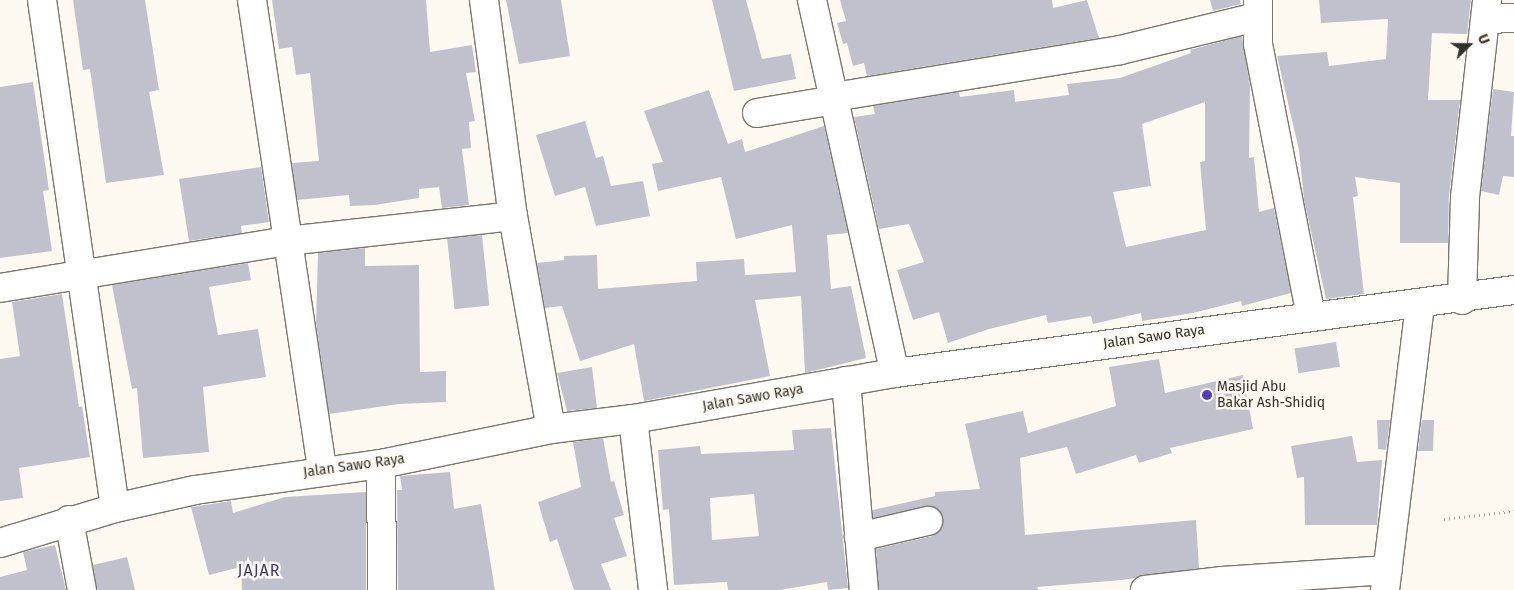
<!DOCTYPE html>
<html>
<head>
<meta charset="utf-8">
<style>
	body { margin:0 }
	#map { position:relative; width:1514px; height:590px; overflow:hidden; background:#fef9f0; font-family:"Fira Sans",sans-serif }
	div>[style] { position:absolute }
	.building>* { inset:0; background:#c1c1cd; transform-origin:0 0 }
	.path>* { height:3px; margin-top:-1.5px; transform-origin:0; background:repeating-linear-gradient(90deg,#a9a59e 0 1px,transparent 0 5px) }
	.roads { filter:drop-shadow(1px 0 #7c776c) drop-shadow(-1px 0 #7c776c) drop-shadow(0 1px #7c776c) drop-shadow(0 -1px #7c776c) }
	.minor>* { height:28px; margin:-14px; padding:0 14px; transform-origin:14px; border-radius:14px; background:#fff }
	.dots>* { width:14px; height:14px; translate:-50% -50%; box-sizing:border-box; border:2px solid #fef9f0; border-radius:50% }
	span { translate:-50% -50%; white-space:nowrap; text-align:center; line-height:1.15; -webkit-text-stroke:5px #fef9f0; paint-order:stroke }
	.street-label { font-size:14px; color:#32302b }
	.poi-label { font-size:14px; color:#32302b }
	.left { translate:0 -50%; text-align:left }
	.quarter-label { font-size:16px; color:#3e3874; letter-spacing:1px }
	.north { position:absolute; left:1444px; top:20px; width:50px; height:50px; -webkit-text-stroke:4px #fef9f0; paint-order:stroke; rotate:68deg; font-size:14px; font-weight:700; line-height:20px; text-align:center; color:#32302b }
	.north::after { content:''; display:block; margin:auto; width:18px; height:22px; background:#32302b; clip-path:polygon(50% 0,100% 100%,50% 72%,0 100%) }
</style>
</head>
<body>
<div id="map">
	<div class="building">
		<div style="clip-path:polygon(73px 0,145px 0,159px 90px,149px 92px,164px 175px,106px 183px,90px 69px,83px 70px)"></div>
		<div style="clip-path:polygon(272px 0,426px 0,430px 52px,472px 45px,476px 72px,466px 73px,475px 121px,469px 122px,471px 148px,462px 149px,469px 205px,442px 208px,439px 187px,419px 189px,419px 198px,375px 205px,350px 206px,349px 195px,297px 200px,292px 163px,319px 161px,310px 73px,296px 75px,292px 47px,279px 49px)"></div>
		<div style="clip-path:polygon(506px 0,561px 0,570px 56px,519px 64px)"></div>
		<div style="clip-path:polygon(712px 0,746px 0,762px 59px,791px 54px,796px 79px,734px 91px)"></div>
		<div style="clip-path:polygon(840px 0,1052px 0,1053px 8px,1087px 0,1099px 38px,867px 76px,864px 63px,853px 66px,847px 43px,843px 44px,837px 23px,846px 21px)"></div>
		<div style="clip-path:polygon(1210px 0,1240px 0,1241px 4px,1213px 11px)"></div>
		<div style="clip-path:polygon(1319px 0,1471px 0,1467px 34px,1432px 33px,1428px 100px,1460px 100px,1449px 195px,1448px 243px,1400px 243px,1400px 183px,1355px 177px,1358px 196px,1353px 197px,1364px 294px,1326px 299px,1304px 200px,1299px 150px,1277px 56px,1327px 52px,1329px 66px,1386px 59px,1388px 19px,1321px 23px)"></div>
		<div style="clip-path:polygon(evenodd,1242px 36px,1250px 86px,1249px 158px,1254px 157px,1259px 212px,1274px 208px,1291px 293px,1242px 306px,1241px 301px,1193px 313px,1142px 321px,1141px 313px,1093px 324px,1091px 316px,1048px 323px,1046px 315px,989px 329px,948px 343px,939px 312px,913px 320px,897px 270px,924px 262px,909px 224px,879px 229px,854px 117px,875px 114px,873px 106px,959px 92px,960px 97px,1014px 90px,1015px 102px,1069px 95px,1067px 84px,1120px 78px,1191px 53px,1190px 50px,1242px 36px,1205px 102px,1205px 161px,1200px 162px,1206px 230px,1126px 247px,1113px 192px,1151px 186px,1142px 124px,1205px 102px)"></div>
		<div style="clip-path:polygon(33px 82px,49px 190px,43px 191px,52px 251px,0 258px,0 87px)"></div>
		<div style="clip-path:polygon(1493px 89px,1514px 92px,1511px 136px,1514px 136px,1514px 177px,1503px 176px,1499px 195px,1481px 191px)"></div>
		<div style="clip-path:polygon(709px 90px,728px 144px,742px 139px,745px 152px,824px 126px,848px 233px,827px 235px,831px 289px,851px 286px,866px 358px,805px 373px,801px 296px,755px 300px,770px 376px,644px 401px,634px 344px,580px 361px,562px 306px,545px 308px,537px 263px,564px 260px,564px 256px,597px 255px,598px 289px,697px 281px,696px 262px,744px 259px,745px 275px,796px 272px,792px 225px,736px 239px,721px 177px,658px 191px,652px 164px,663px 162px,644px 111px)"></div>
		<div style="clip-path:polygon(585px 121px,596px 158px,603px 156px,611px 186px,643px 181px,650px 216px,596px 226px,585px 187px,555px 196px,536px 135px)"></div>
		<div style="clip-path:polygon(261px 167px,269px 222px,241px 226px,242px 233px,189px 241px,179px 179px)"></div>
		<div style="left:482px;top:235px;width:71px;height:35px;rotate:84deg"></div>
		<div style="clip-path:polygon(365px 248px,365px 266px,419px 265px,420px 372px,446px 371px,446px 402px,399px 404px,329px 414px,316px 323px,318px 253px)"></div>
		<div style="clip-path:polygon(248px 263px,251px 280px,209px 287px,218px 335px,258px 329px,266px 377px,203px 387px,209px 452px,143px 458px,137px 388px,132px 389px,112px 285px)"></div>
		<div style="clip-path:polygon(62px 294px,79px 407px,82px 406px,90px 457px,19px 468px,23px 498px,0 501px,0 359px,20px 356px,12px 302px)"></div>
		<div style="left:1336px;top:342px;width:25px;height:42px;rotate:81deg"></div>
		<div style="clip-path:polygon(1159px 359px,1165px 393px,1243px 375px,1253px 429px,1170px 448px,1172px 453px,1139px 463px,1136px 455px,1076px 474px,1067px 447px,1020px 458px,1025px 535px,1196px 520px,1199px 568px,1122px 580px,1037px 587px,1038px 590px,879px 590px,876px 549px,932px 536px,943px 526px,943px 518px,932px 506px,873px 518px,873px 510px,935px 496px,935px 492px,980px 489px,965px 424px,1023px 411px,1028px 433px,1116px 406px,1109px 367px)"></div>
		<div style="clip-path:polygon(592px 367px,597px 408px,567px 411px,557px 373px)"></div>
		<div style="clip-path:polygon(1377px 420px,1390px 420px,1386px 450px,1378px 449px)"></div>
		<div style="clip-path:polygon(1422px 420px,1434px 420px,1433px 451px,1418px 451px)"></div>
		<div style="clip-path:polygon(evenodd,831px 428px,848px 588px,828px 590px,827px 582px,780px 590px,728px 590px,727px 582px,674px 585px,669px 509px,663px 510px,658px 450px,700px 446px,701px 454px,794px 450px,792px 430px,831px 428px,754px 494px,759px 536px,712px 540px,710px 498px,754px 494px)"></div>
		<div style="clip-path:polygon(1352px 436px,1357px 462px,1382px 460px,1377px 525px,1305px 525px,1304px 477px,1297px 478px,1291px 446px)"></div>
		<div style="clip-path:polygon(603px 438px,611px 482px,614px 481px,624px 515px,614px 518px,627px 556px,601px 564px,611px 590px,574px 590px,557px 539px,550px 542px,538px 502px,581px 487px,573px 442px)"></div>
		<div style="clip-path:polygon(450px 472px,454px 509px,481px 504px,495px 590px,398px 590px,397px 490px,402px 490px,400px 476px)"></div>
		<div style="clip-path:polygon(366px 492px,366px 590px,242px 590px,241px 567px,209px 575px,191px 507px,231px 501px,233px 513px,285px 497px)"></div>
		<div style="clip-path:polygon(55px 545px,66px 590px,0 590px,0 577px,27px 570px,23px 552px)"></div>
		<div style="clip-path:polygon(127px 557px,135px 590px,97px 590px,93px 565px)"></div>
	</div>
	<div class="path">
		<div style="left:1444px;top:519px;width:70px;rotate:-6.5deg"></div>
	</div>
	<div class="roads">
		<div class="minor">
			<div style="left:42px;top:0;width:513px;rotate:81.82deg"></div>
			<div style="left:252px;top:0;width:476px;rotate:81.5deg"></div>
			<div style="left:484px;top:0;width:218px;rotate:82.4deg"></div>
			<div style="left:513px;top:216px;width:216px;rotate:79.9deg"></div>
			<div style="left:812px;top:0;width:382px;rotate:77.5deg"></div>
			<div style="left:1258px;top:0;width:44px;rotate:90deg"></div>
			<div style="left:1258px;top:44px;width:277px;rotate:79deg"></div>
			<div style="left:1487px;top:19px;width:27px;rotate:-2deg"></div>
			<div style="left:834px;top:97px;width:290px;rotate:-9.3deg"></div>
			<div style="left:1120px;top:50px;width:140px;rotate:-13.6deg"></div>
			<div style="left:757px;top:113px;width:79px;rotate:-9.5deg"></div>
			<div style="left:0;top:288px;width:291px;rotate:-9.3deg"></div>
			<div style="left:287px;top:241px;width:227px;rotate:-6.3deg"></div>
			<div style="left:1462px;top:300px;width:103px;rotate:-88.3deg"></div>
			<div style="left:1465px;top:197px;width:198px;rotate:-83.6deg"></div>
			<div style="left:846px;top:381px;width:210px;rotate:85.1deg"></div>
			<div style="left:633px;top:419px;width:172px;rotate:83.3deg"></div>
			<div style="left:381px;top:464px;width:126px;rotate:89.5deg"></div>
			<div style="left:69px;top:520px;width:71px;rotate:79.5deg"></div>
			<div style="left:859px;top:537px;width:71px;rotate:-13.1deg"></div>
			<div style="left:0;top:543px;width:120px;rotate:-16.9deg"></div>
			<div style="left:115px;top:508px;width:82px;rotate:-12.7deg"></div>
			<div style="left:195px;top:490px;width:188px;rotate:-8deg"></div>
			<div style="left:381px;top:464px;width:174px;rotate:-11.6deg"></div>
			<div style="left:551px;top:429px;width:83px;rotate:-7deg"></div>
			<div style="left:633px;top:419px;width:266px;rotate:-10deg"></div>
			<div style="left:895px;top:373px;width:625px;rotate:-7.64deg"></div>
			<div style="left:1145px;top:590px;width:78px;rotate:-6.7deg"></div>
			<div style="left:1222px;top:581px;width:166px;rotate:-3.8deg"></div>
			<div style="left:1385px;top:590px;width:288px;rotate:-83deg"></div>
		</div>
	</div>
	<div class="dots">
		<div style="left:1207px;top:395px;background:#533cb4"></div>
	</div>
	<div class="street-label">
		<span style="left:1154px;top:337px;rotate:-8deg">Jalan Sawo Raya</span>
		<span style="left:753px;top:398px;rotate:-10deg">Jalan Sawo Raya</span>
		<span style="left:354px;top:466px;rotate:-8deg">Jalan Sawo Raya</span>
	</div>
	<div class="poi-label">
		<span class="left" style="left:1217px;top:395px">Masjid Abu<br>Bakar Ash-Shidiq</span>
	</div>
	<div class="quarter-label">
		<span style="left:259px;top:571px">JAJAR</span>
	</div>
	<div class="north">U</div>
</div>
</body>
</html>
